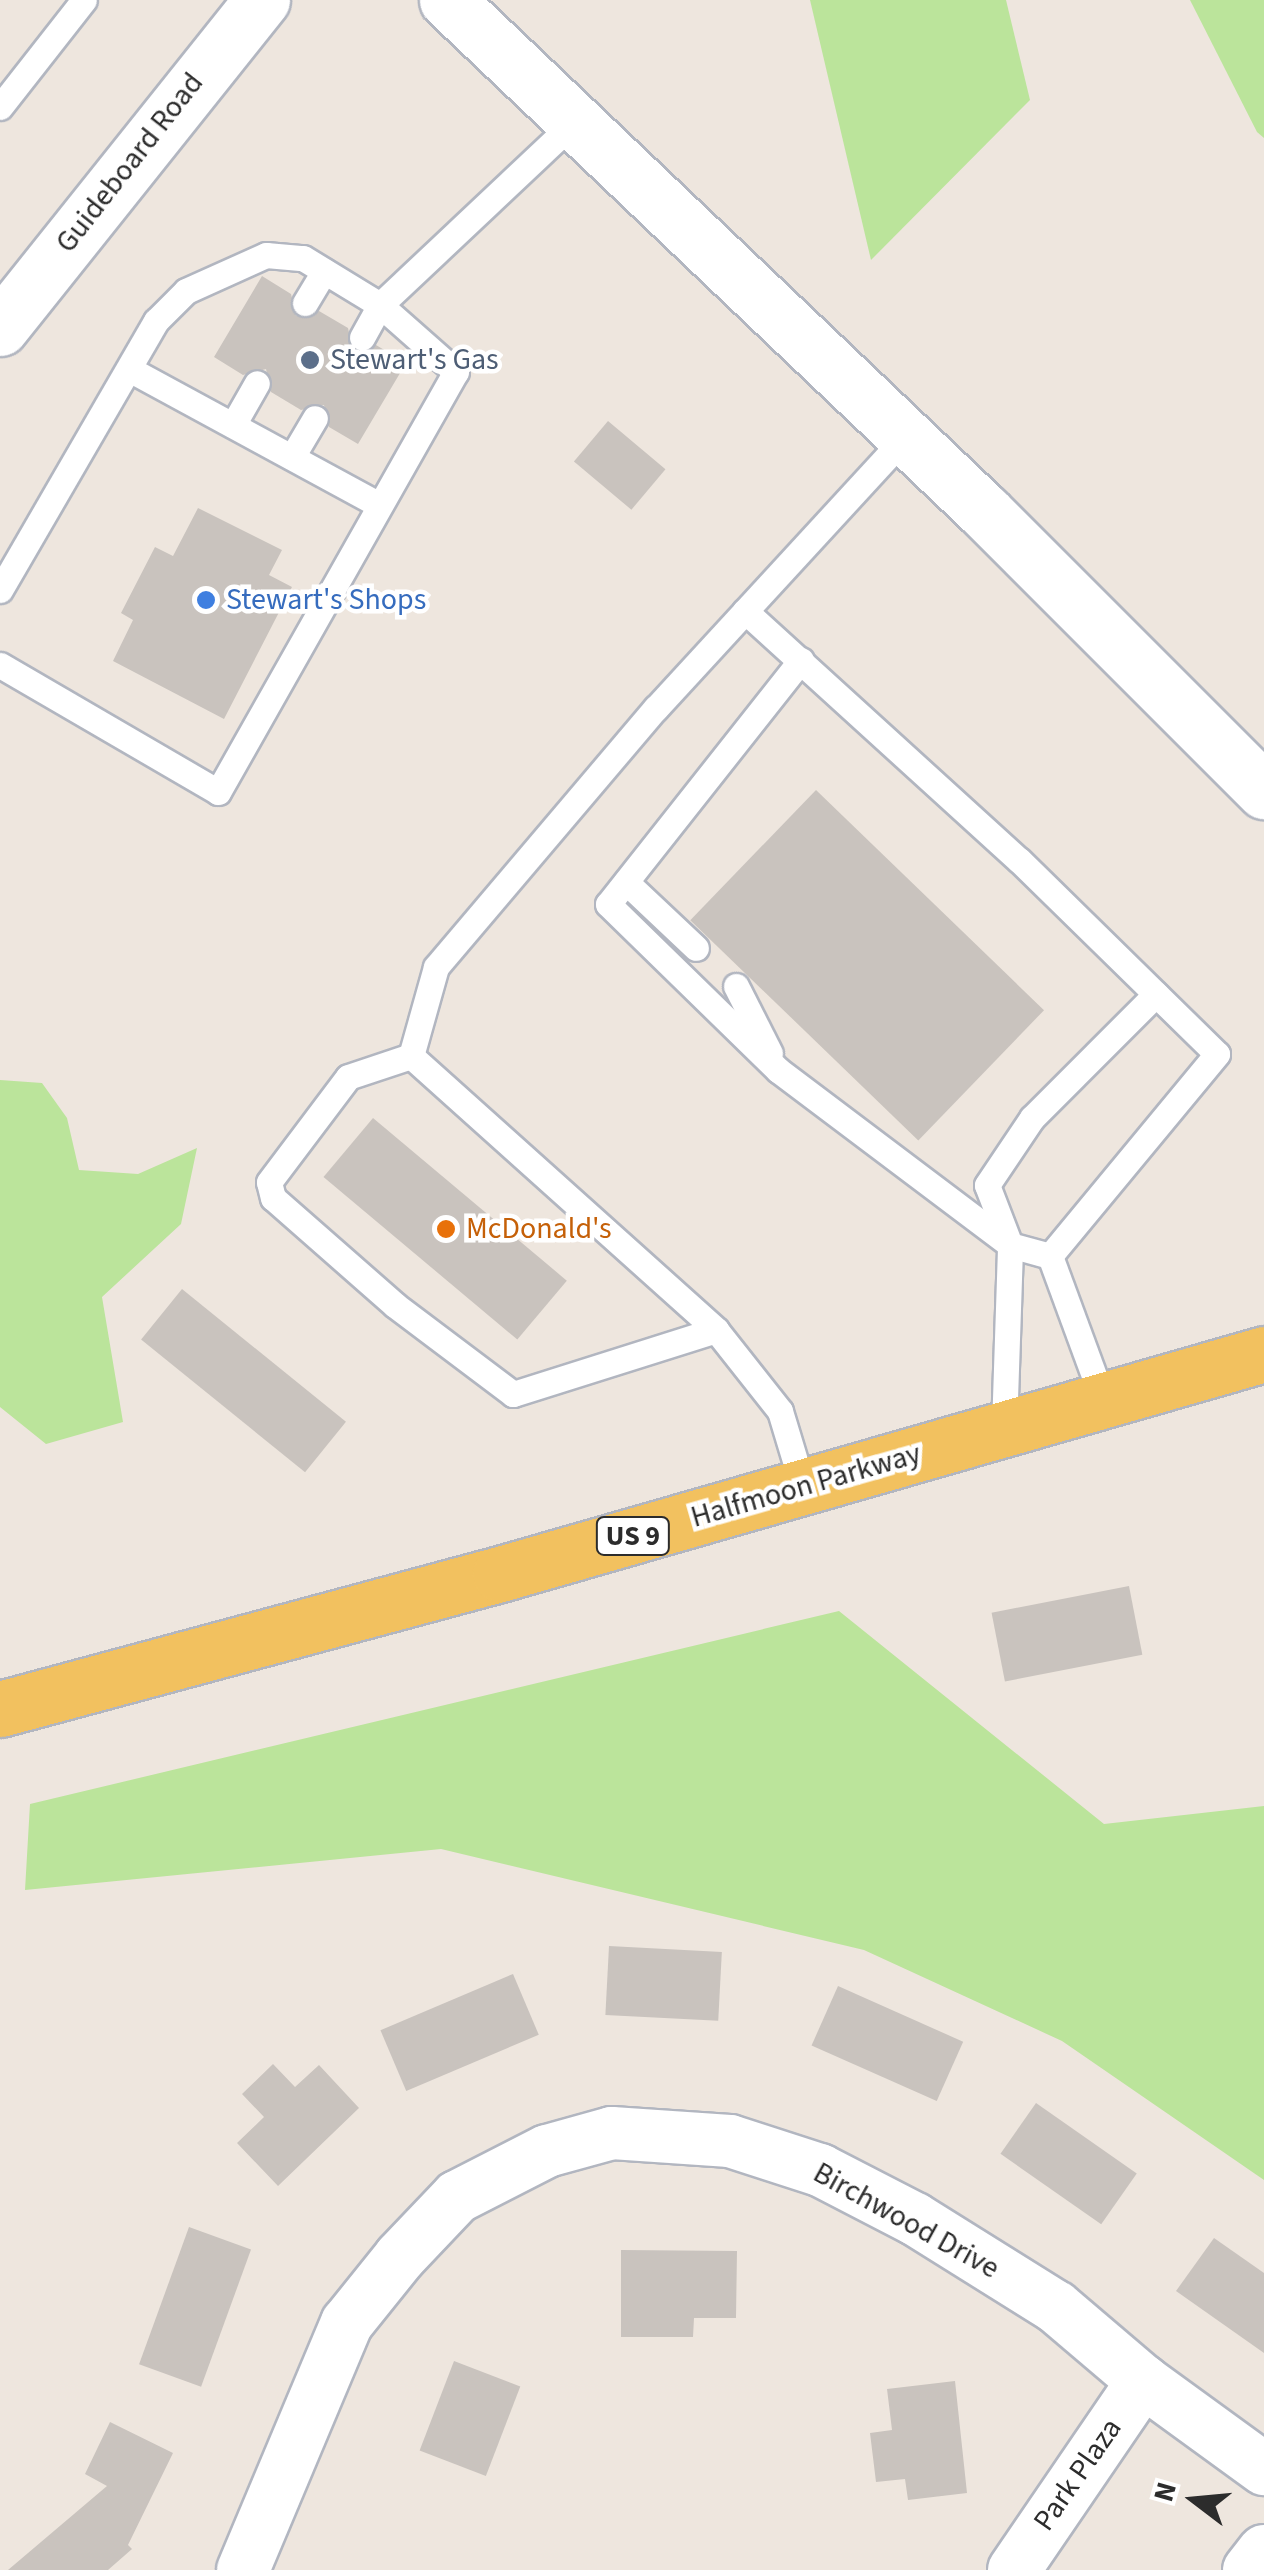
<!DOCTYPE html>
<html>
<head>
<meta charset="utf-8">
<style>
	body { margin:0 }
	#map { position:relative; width:1264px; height:2570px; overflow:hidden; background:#eee6de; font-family:"Source Sans 3",sans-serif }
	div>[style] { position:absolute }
	.green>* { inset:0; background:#bbe49b }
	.building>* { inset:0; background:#c9c3be; transform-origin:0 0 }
	.roads { filter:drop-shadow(2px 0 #b2b6c0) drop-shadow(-2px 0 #b2b6c0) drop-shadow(0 2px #b2b6c0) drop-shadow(0 -2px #b2b6c0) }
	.lane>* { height:25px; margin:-12.5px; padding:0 12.5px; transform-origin:12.5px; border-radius:12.5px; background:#fff }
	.street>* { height:52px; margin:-26px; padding:0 26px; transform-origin:26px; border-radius:26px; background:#fff }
	.secondary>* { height:55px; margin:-27.5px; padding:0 27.5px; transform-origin:27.5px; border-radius:27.5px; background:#fff }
	.primary>* { height:55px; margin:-27.5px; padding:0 27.5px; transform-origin:27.5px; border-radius:27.5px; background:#f2c15f }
	.dots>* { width:28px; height:28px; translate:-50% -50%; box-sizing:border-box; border:5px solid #fff; border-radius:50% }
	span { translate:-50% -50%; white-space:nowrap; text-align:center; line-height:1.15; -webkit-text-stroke:9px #fff; paint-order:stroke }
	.shield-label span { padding:2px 8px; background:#fff; border:2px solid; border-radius:8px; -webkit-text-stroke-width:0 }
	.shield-label { font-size:28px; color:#2c2c2c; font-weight:700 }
	.street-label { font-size:30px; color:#2c2c2c }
	.service-label { font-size:30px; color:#4e5e75 }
	.left { translate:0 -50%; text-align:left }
	.shop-label { font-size:30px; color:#366cbe }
	.food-label { font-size:30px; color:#c56008 }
	.north { position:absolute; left:1144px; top:2450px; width:100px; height:100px; -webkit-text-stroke:8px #fff; paint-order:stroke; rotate:286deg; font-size:28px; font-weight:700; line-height:40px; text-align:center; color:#2c2c2c }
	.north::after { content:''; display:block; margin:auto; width:35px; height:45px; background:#2c2c2c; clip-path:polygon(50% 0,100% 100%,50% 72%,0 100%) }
</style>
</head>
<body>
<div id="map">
	<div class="green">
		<div style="clip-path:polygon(810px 0,1006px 0,1030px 100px,871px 260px)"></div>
		<div style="clip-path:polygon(1190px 0,1264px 0,1264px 138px,1257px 132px)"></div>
		<div style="clip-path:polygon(0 1080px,42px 1083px,67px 1118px,79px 1170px,138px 1174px,197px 1148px,181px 1224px,102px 1297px,123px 1422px,46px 1444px,0 1407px)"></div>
		<div style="clip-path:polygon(839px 1611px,1104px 1824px,1264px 1806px,1264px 2180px,1062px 2041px,864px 1950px,441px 1849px,25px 1890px,30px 1804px)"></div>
	</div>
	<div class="building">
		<div style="clip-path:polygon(262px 276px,291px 294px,296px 316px,319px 311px,348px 328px,353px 351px,376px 345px,406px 363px,358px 444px,329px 427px,324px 405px,301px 410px,271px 392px,266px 369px,243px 375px,214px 357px)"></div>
		<div style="left:608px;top:421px;width:75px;height:53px;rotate:40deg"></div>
		<div style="clip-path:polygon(198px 508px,282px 550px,269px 575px,292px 587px,224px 719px,113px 661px,133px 620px,121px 613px,155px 547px,173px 556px)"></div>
		<div style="left:816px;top:790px;width:317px;height:181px;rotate:44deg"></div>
		<div style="left:373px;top:1118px;width:253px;height:77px;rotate:40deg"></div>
		<div style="left:182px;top:1289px;width:211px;height:65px;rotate:39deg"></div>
		<div style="left:1129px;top:1586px;width:70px;height:140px;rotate:79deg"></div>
		<div style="left:609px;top:1946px;width:113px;height:69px;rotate:3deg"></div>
		<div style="left:513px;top:1974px;width:66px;height:144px;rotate:67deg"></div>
		<div style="left:838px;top:1986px;width:137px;height:65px;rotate:24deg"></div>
		<div style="clip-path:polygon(273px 2064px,295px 2087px,319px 2065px,359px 2108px,278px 2186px,237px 2143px,264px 2117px,242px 2094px)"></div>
		<div style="left:1036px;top:2103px;width:123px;height:62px;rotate:35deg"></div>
		<div style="left:189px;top:2227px;width:66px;height:146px;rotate:20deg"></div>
		<div style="clip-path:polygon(1214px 2238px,1264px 2273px,1264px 2353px,1176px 2291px)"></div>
		<div style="clip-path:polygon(621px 2250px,737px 2251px,736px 2318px,694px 2318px,693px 2337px,621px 2337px)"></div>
		<div style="left:454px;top:2361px;width:71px;height:96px;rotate:21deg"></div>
		<div style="clip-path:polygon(955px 2381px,967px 2493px,908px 2500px,905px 2479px,876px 2482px,870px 2433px,892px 2430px,887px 2389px)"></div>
		<div style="clip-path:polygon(110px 2422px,173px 2453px,128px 2545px,132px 2549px,108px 2570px,8px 2570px,107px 2486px,85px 2474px)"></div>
	</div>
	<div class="roads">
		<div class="lane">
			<div style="left:0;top:107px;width:136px;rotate:-51.9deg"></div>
			<div style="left:305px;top:303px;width:37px;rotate:-59deg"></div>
			<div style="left:129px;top:369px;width:285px;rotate:28.5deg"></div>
			<div style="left:233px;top:425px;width:48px;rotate:-60.3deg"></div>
			<div style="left:292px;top:457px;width:45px;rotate:-59.5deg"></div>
			<div style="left:0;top:590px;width:311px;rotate:-59.9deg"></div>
			<div style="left:156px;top:321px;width:42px;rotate:-45deg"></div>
			<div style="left:186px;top:291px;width:88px;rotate:-24.2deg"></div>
			<div style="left:266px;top:255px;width:37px;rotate:5deg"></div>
			<div style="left:303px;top:258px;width:90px;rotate:31.4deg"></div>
			<div style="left:380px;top:305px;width:267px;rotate:-43.3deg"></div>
			<div style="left:745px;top:611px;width:370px;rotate:42.3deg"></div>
			<div style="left:1019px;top:860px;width:277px;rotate:44.4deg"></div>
			<div style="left:1217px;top:1054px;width:262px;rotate:129.6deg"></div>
			<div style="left:801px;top:660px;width:311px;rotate:128.3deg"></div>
			<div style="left:608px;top:904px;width:238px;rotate:44.3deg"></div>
			<div style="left:778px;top:1070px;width:291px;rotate:37deg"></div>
			<div style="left:1010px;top:1245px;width:41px;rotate:15.4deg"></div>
			<div style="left:0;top:665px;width:252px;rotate:30.2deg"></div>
			<div style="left:218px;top:792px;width:483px;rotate:-60.5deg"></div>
			<div style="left:456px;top:372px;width:101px;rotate:-138.6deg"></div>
			<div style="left:380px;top:305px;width:37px;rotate:119deg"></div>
			<div style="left:626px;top:882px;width:96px;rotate:43.3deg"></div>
			<div style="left:736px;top:986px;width:75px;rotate:63.1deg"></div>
			<div style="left:411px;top:1056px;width:92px;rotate:-74.3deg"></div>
			<div style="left:436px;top:967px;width:340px;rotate:-49.7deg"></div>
			<div style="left:656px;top:708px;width:368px;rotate:-47.4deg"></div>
			<div style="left:1050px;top:1256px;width:153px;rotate:69.8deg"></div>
			<div style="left:716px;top:1330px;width:213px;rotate:162.5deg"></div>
			<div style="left:513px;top:1394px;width:148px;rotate:-143deg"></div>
			<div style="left:395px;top:1305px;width:162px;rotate:-138.7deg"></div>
			<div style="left:273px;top:1198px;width:16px;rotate:-104deg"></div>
			<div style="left:269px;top:1182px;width:131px;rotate:-53deg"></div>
			<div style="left:348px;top:1077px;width:66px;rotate:-18.4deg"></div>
			<div style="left:411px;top:1056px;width:410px;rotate:41.9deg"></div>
			<div style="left:716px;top:1330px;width:103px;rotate:51.7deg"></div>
			<div style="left:780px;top:1411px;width:79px;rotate:73.2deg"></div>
			<div style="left:1004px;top:1429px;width:184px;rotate:-88.1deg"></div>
			<div style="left:1010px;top:1245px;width:64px;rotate:-111deg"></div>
			<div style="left:987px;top:1185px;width:81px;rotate:-56.1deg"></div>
			<div style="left:1032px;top:1118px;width:175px;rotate:-45deg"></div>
		</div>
		<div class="street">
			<div style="left:243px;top:2570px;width:268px;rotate:-67.2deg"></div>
			<div style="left:347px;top:2323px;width:85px;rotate:-51.2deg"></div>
			<div style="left:400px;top:2257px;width:83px;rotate:-46.5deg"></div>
			<div style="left:457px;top:2197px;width:101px;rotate:-27.1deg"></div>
			<div style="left:547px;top:2151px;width:67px;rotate:-15.5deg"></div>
			<div style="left:612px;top:2133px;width:118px;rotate:3.9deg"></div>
			<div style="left:730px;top:2141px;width:95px;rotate:17.9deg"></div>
			<div style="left:820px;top:2170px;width:107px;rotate:27.3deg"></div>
			<div style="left:915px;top:2219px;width:166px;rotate:32deg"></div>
			<div style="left:1056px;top:2307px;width:114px;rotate:40.4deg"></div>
			<div style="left:1143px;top:2381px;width:150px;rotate:36deg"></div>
			<div style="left:1014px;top:2570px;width:229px;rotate:-55.7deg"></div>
			<div style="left:1249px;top:2570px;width:24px;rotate:-52deg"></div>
		</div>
		<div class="secondary">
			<div style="left:447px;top:0;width:743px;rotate:43.58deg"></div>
			<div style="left:985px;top:512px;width:395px;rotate:45deg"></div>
			<div style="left:0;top:328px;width:420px;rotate:-51.4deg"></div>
		</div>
		<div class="primary">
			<div style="left:0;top:1709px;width:518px;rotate:-15.11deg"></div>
			<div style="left:500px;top:1574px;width:795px;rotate:-16.06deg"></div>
		</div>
	</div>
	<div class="dots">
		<div style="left:310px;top:360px;background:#5c6f8a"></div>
		<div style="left:206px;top:600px;background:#3f7fe0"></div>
		<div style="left:446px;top:1229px;background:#e8710a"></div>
	</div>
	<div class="shield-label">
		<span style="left:633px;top:1536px">US 9</span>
	</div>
	<div class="street-label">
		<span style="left:130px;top:163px;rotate:-52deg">Guideboard Road</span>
		<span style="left:806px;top:1486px;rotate:-16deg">Halfmoon Parkway</span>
		<span style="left:906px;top:2221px;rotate:29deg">Birchwood Drive</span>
		<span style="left:1078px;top:2475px;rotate:-55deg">Park Plaza</span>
	</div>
	<div class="service-label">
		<span class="left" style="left:330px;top:360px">Stewart's Gas</span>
	</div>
	<div class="shop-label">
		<span class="left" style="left:226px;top:600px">Stewart's Shops</span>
	</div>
	<div class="food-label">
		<span class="left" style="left:466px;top:1229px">McDonald's</span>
	</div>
	<div class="north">N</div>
</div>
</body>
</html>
